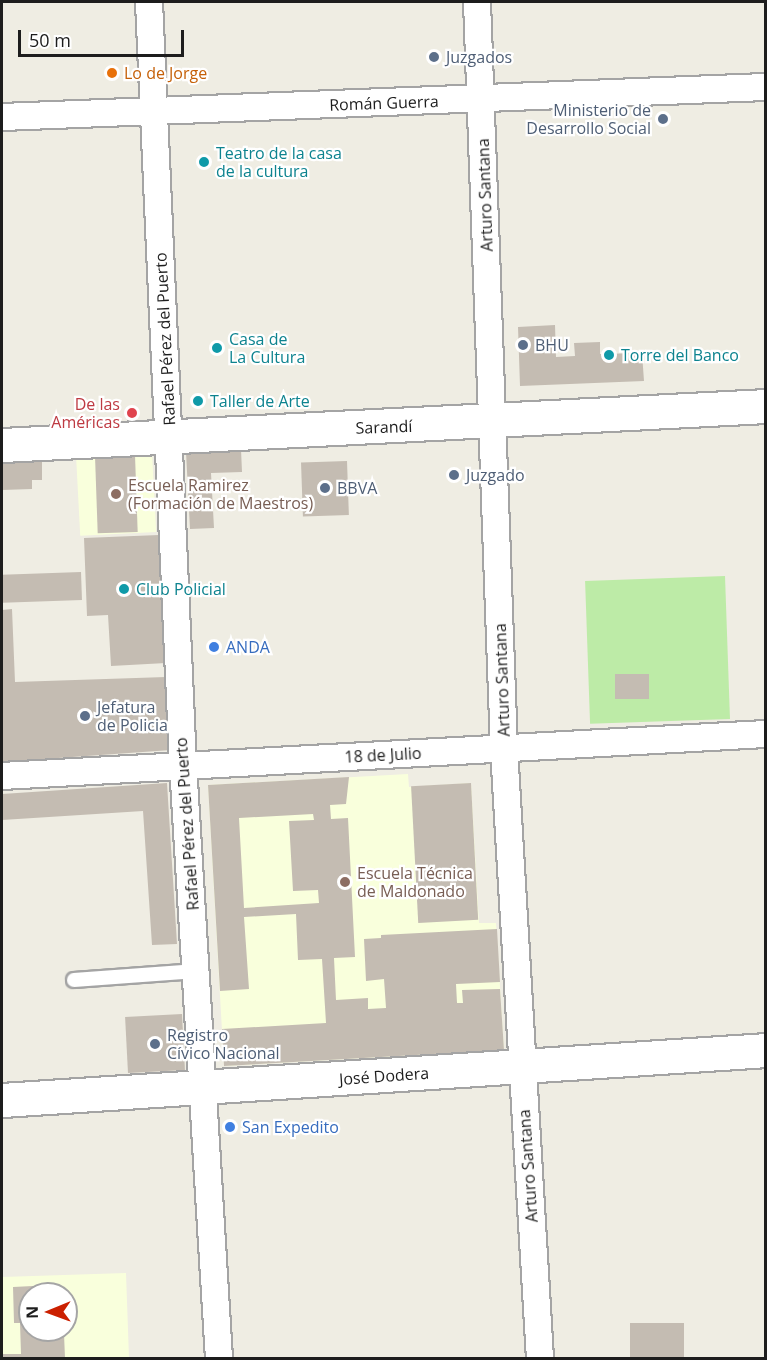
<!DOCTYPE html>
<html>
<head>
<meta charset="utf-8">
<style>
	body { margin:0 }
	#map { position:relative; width:767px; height:1360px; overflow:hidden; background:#efede3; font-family:"Open Sans",sans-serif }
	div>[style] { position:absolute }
	.education>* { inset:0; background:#f9ffdc; transform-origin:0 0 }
	.grass>* { inset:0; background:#bdeba7; transform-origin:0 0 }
	.building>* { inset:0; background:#c4bcb2; transform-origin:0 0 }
	.roads { filter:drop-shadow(2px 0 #a4a4a4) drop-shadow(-2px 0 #a4a4a4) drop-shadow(0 2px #a4a4a4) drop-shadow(0 -2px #a4a4a4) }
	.service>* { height:14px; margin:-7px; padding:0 7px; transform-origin:7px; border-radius:7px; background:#fff }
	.minor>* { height:26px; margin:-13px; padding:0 13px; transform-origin:13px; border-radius:13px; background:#fff }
	.tertiary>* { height:33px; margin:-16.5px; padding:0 16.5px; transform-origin:16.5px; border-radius:16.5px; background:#fff }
	.dots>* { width:16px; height:16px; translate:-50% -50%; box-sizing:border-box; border:3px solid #fff; border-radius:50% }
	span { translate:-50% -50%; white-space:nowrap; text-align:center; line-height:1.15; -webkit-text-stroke:4.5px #fff; paint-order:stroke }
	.service-label { font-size:16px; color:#4e5e75 }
	.left { translate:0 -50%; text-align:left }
	.right { translate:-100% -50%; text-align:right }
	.food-label { font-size:16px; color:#c56008 }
	.street-label { font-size:16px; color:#1d1d1d }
	.culture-label { font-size:16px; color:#0d838f }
	.health-label { font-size:16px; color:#be3a42 }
	.education-label { font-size:16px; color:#785e54 }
	.shop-label { font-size:16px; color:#366cbe }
	.frame { position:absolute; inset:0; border:3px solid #1d1d1d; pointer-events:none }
	.north { position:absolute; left:18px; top:1282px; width:60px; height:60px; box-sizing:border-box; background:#fff; border:2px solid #a5a5a5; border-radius:50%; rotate:269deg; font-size:16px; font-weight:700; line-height:24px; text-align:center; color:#1d1d1d }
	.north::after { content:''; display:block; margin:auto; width:21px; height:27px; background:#cb2000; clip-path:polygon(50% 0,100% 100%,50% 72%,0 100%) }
	.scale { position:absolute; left:18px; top:30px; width:166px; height:27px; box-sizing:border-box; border:3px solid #1d1d1d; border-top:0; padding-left:8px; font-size:18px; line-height:21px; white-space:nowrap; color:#1d1d1d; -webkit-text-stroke:4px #fff; paint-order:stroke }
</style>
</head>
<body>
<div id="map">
	<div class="education">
		<div style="left:152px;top:453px;width:79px;height:76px;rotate:87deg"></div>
		<div style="clip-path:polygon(408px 774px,409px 787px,471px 783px,479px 923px,496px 923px,504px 1050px,224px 1066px,208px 785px)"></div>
		<div style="clip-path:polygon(evenodd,126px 1273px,129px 1358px,2px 1358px,2px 1277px,126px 1273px,30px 1294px,66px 1294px,66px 1330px,30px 1330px,30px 1294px)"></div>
	</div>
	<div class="grass">
		<div style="left:725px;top:576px;width:143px;height:140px;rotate:88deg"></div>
	</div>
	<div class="building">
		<div style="clip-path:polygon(555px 325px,556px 357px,575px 356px,574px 343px,600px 342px,600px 354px,642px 353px,644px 381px,520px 386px,518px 327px)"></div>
		<div style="clip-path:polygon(241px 449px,242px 472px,211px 473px,214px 528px,190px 529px,186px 452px)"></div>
		<div style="left:135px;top:455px;width:77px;height:40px;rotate:88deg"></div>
		<div style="clip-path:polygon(42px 458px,42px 480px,32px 480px,32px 489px,2px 490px,2px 460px)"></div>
		<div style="left:347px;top:461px;width:54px;height:46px;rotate:88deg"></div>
		<div style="clip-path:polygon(159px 535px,166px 663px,111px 666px,108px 615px,87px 616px,84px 538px)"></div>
		<div style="left:81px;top:572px;width:28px;height:79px;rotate:88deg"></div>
		<div style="clip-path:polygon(12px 609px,15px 682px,166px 677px,171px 750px,2px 762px,2px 610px)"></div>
		<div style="left:615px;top:674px;width:34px;height:25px"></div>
		<div style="clip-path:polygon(evenodd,349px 777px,346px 804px,330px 805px,331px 819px,348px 818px,355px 957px,334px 958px,336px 1000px,368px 998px,368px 1009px,386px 1008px,384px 979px,366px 981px,364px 939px,381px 938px,381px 935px,497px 929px,500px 982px,456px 984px,457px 1003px,463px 1003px,462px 990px,500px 989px,504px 1050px,224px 1066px,222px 1029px,326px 1023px,322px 959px,298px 960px,296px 914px,244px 917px,249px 989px,220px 991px,208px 785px,349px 777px,313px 814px,314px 820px,289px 821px,293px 891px,318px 890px,319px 903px,244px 908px,239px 818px,313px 814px)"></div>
		<div style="clip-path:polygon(167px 783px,177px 944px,152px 945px,143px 811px,2px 820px,2px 794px)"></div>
		<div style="left:471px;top:783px;width:137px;height:60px;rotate:87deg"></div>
		<div style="left:182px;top:1014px;width:56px;height:57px;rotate:87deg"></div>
		<div style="clip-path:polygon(53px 1285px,53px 1294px,30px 1294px,30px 1330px,55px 1330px,55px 1335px,64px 1334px,65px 1358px,2px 1358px,2px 1354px,21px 1354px,20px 1323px,14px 1323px,13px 1287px)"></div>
		<div style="left:684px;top:1323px;width:35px;height:54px;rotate:90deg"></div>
	</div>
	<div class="roads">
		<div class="service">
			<div style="left:74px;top:980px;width:123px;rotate:-4.2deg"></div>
		</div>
		<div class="minor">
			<div style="left:149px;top:2px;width:764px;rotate:87.45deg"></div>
			<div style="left:183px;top:765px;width:594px;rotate:86.53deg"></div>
			<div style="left:477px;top:2px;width:747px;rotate:87.93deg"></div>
			<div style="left:504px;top:749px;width:610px;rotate:86.62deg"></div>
			<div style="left:2px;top:117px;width:765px;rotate:-2.25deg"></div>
			<div style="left:2px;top:776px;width:765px;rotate:-3.15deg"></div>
		</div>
		<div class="tertiary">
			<div style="left:2px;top:445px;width:765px;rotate:-2.92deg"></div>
			<div style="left:2px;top:1100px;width:766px;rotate:-3.74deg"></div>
		</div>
	</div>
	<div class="dots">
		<div style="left:434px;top:57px;background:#5c6f8a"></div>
		<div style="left:112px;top:73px;background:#e8710a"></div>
		<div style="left:663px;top:119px;background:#5c6f8a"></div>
		<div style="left:204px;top:162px;background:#0f9aa8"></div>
		<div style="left:523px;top:345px;background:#5c6f8a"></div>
		<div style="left:217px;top:348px;background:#0f9aa8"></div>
		<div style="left:609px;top:355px;background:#0f9aa8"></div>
		<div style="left:198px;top:401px;background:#0f9aa8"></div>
		<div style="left:132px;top:413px;background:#e0444e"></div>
		<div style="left:454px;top:475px;background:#5c6f8a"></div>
		<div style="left:325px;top:488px;background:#5c6f8a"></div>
		<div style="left:116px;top:494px;background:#8d6e63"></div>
		<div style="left:124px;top:589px;background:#0f9aa8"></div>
		<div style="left:214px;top:647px;background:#3f7fe0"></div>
		<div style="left:85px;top:716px;background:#5c6f8a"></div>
		<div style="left:345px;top:882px;background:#8d6e63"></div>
		<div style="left:155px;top:1044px;background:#5c6f8a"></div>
		<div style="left:230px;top:1127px;background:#3f7fe0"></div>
	</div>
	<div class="service-label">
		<span class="left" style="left:446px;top:57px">Juzgados</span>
		<span class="right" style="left:651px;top:119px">Ministerio de<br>Desarrollo Social</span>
		<span class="left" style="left:535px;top:345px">BHU</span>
		<span class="left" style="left:466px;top:475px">Juzgado</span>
		<span class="left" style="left:337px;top:488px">BBVA</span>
		<span class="left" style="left:97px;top:716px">Jefatura<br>de Policia</span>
		<span class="left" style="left:167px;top:1044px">Registro<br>Cívico Nacional</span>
	</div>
	<div class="food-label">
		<span class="left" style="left:124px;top:73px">Lo de Jorge</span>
	</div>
	<div class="street-label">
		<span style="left:384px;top:103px;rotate:-2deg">Román Guerra</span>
		<span style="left:485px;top:195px;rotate:-92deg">Arturo Santana</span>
		<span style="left:165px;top:339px;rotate:-93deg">Rafael Pérez del Puerto</span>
		<span style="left:384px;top:427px;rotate:-2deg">Sarandí</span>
		<span style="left:502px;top:680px;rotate:-92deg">Arturo Santana</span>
		<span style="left:383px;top:755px;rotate:-3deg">18 de Julio</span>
		<span style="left:187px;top:824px;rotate:-94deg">Rafael Pérez del Puerto</span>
		<span style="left:384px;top:1076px;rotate:-4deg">José Dodera</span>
		<span style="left:528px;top:1166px;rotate:-94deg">Arturo Santana</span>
	</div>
	<div class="culture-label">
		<span class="left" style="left:216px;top:162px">Teatro de la casa<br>de la cultura</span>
		<span class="left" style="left:229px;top:348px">Casa de<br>La Cultura</span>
		<span class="left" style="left:621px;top:355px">Torre del Banco</span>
		<span class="left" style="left:210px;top:401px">Taller de Arte</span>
		<span class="left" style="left:136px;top:589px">Club Policial</span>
	</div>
	<div class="health-label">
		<span class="right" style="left:120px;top:413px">De las<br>Américas</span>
	</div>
	<div class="education-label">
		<span class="left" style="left:128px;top:494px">Escuela Ramirez<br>(Formación de Maestros)</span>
		<span class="left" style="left:357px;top:882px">Escuela Técnica<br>de Maldonado</span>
	</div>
	<div class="shop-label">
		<span class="left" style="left:226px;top:647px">ANDA</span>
		<span class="left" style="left:242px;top:1127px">San Expedito</span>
	</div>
	<div class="frame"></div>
	<div class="north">N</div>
	<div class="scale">50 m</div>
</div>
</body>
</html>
